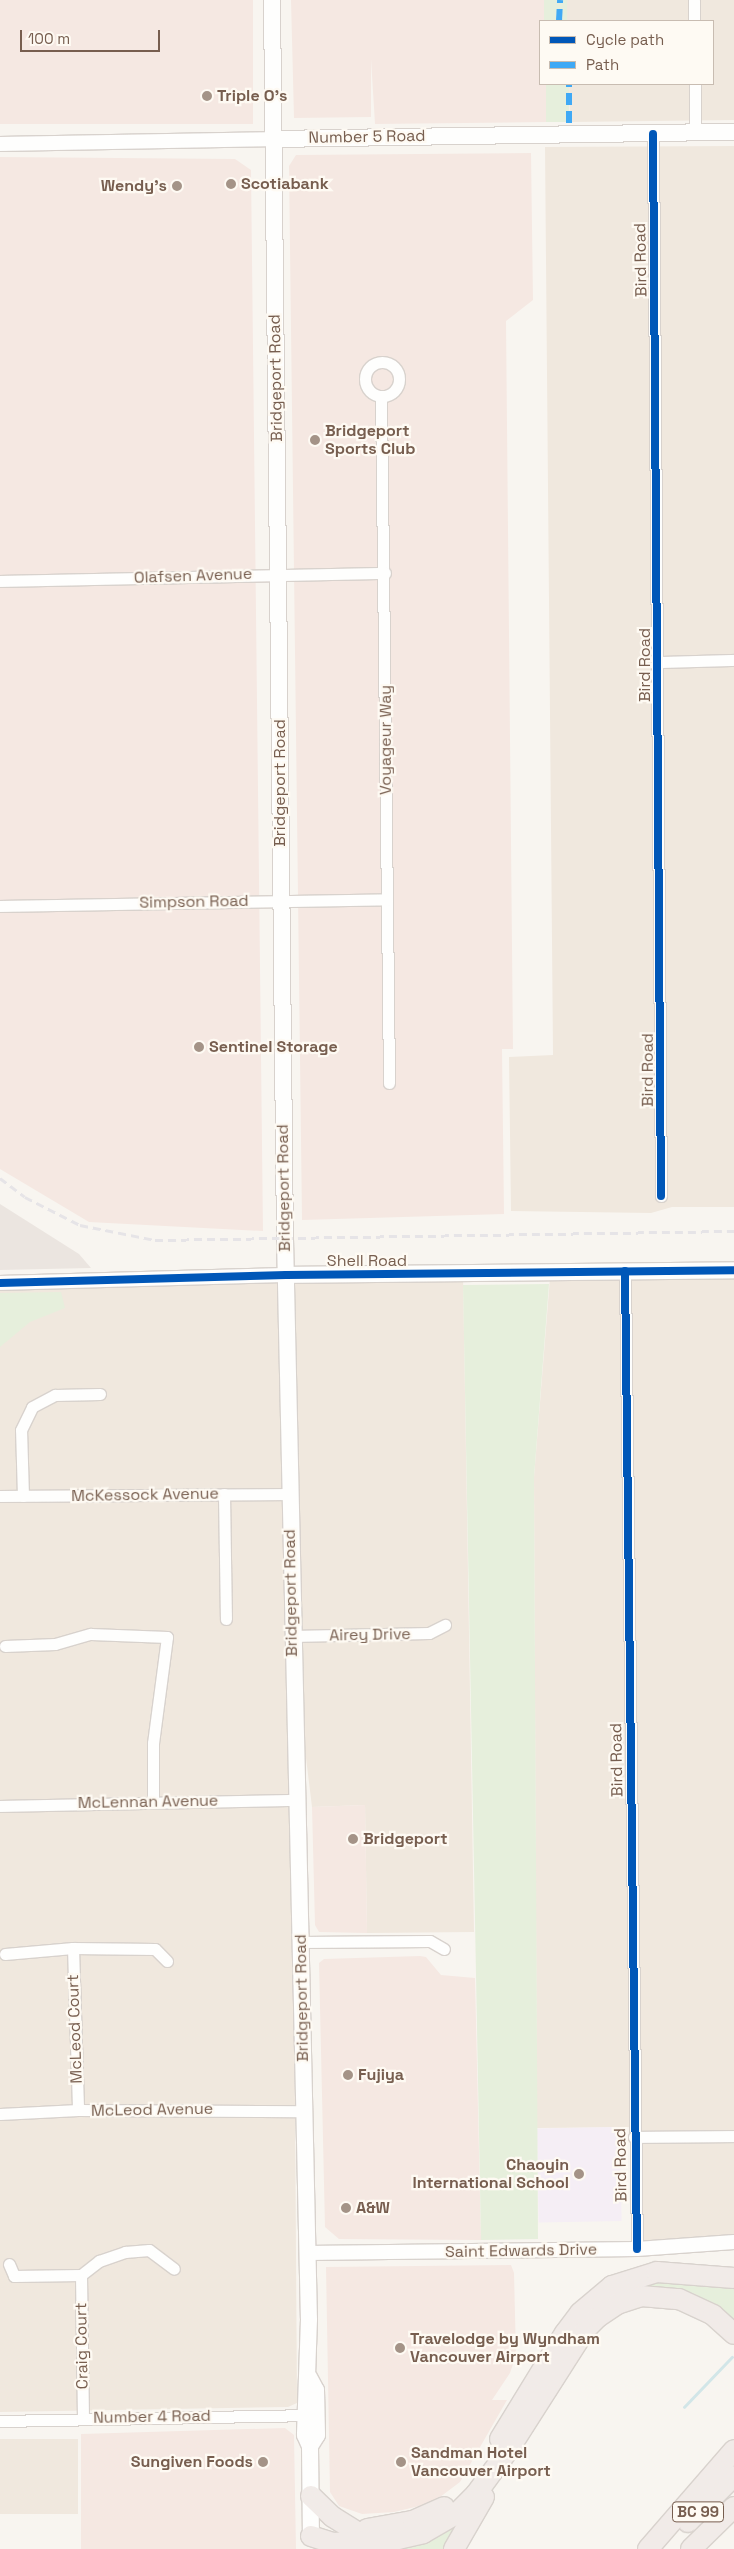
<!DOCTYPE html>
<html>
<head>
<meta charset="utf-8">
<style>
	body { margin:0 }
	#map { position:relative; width:734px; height:2549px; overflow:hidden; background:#f8f5f0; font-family:"Space Grotesk",sans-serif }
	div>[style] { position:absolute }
	.residential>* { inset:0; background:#f0e8de; transform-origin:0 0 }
	.commercial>* { inset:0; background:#f5e8e2; transform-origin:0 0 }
	.industrial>* { inset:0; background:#ebe5e0 }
	.education>* { inset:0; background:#f5eef5; transform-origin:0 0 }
	.green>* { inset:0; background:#e6efdc; transform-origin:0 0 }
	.stream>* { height:2.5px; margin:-1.25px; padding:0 1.25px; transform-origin:1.25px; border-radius:1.25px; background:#d2e6e8 }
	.roads { filter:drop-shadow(1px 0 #d8d2cd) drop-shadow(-1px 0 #d8d2cd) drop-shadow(0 1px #d8d2cd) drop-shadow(0 -1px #d8d2cd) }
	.minor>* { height:11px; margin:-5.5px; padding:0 5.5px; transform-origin:5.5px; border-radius:5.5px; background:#fefefd }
	.minor>.ring { margin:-5.5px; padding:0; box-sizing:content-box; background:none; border:11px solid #fefefd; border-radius:50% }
	.tertiary>* { height:14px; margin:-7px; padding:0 7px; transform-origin:7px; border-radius:7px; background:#fefefd }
	.secondary>* { height:16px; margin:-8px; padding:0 8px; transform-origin:8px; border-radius:8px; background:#fefefd }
	.motorway>* { height:20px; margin:-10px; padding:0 10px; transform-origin:10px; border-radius:10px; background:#f1ebe8 }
	.rail>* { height:2.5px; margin-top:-1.25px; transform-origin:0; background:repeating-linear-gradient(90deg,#e6e4e7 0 8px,transparent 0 13px) }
	.quiet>* { height:6px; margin-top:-3px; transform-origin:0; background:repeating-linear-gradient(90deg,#3fa9f5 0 12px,transparent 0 18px) }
	.cycleway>* { height:8px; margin:-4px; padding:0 4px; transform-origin:4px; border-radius:4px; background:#0057b8 }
	.dots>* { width:14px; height:14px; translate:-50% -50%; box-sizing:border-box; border:2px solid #fefaf3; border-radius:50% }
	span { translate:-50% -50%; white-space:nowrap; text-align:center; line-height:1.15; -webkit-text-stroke:4.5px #fefaf3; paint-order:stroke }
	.shield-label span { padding:1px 4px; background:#fefaf3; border:1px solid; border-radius:4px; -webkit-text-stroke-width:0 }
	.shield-label { font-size:15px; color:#775e4f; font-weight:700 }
	.poi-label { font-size:16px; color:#775e4f; font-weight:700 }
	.left { translate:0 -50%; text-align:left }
	.right { translate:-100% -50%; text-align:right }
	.street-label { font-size:16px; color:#775e4f }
	.legend { position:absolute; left:539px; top:20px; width:175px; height:65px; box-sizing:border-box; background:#fefaf3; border:1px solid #c8bcb1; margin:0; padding:6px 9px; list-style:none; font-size:15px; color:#775e4f }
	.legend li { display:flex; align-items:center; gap:10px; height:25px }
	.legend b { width:25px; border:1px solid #c8bcb1 }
	.scale { position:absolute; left:20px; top:30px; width:140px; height:22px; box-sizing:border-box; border:2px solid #775e4f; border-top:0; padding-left:6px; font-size:15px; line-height:18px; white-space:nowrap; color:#775e4f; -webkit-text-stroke:4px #fefaf3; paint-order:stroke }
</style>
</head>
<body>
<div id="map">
	<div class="residential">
		<div style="clip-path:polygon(567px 0,734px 0,734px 120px,570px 122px,569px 84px,713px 84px,713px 21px,567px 21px)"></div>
		<div style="clip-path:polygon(734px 146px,734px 1207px,672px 1207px,651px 1213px,511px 1211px,509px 1057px,553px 1055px,545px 147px)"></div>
		<div style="clip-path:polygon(463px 1274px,474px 1932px,367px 1933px,365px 1805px,312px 1807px,292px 1643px,297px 2403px,288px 2407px,0 2412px,0 1283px)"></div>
		<div style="clip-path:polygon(734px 1276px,734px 2236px,640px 2246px,637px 2127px,537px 2128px,534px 1477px,550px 1278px)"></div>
		<div style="left:78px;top:2439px;width:75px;height:78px;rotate:90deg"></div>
	</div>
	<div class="commercial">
		<div style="left:0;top:0;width:253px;height:124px"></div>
		<div style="clip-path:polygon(291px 0,544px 0,545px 21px,540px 21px,540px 84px,546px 84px,547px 122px,375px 124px,371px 59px,371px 117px,294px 118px)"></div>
		<div style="clip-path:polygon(531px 153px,533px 300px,506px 321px,513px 1049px,502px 1049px,504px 1214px,302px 1220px,289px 166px,296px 155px)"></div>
		<div style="clip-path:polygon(0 157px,235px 159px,251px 170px,263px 1231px,89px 1222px,0 1169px)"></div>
		<div style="clip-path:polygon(365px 1805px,367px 1933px,319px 1932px,315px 1925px,312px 1807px)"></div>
		<div style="clip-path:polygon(420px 1956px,426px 1957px,441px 1975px,475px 1978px,481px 2240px,339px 2239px,325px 2227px,319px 1963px,324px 1959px)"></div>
		<div style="clip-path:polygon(511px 2265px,514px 2273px,516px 2355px,510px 2373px,492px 2400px,507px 2400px,460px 2482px,432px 2503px,394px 2512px,362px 2514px,339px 2506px,330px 2492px,326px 2267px)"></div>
		<div style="clip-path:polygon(285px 2428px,294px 2435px,296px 2549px,81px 2549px,81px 2434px)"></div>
	</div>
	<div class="industrial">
		<div style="clip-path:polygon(0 1204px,79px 1254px,91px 1268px,0 1270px)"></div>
	</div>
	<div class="education">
		<div style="left:620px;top:2127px;width:94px;height:83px;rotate:89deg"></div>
	</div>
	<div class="green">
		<div style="left:544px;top:0;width:23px;height:21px"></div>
		<div style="left:546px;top:84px;width:23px;height:38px"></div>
		<div style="clip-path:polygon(549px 1284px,534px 1477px,538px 2239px,481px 2240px,463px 1285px)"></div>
		<div style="clip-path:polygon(61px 1292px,65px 1308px,30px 1322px,0 1347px,0 1293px)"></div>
		<div style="clip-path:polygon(660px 2280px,734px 2284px,734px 2321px,716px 2306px,693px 2293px,665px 2288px,631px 2287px)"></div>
		<div style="clip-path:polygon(463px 2518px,446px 2549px,374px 2549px)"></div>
	</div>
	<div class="stream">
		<div style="left:684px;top:2407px;width:69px;rotate:-46.2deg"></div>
	</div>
	<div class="roads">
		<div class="minor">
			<div style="left:694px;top:0;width:21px;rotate:90deg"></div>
			<div style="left:695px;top:84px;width:49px;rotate:90deg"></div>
			<div style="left:653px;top:134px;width:1062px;rotate:89.57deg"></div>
			<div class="ring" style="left:365px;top:362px;width:23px;height:23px"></div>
			<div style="left:381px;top:396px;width:687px;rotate:89.33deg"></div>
			<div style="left:0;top:581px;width:385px;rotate:-1.2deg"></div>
			<div style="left:658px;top:662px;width:76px;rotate:-1.5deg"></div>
			<div style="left:0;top:906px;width:387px;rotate:-1deg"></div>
			<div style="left:625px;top:1271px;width:978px;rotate:89.3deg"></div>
			<div style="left:224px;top:1494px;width:125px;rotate:89.1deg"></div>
			<div style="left:0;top:1496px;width:289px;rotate:-0.4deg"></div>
			<div style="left:23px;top:1496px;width:66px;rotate:-91.7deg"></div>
			<div style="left:21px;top:1430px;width:25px;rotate:-64deg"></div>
			<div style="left:32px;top:1407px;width:26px;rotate:-28deg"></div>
			<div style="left:55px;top:1395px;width:45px;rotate:-1.3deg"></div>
			<div style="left:292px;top:1636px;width:137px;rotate:-1.3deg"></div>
			<div style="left:429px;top:1633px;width:18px;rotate:-27deg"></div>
			<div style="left:5px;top:1646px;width:50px;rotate:-2.3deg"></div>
			<div style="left:55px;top:1644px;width:37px;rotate:-16deg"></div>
			<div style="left:91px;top:1634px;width:76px;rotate:2.3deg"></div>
			<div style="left:167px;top:1637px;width:107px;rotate:97.5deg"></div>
			<div style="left:153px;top:1743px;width:59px;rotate:90deg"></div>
			<div style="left:0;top:1806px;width:295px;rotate:-1.2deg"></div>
			<div style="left:301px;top:1942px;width:129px;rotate:-0.4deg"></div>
			<div style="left:430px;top:1941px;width:16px;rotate:30deg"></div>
			<div style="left:73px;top:1948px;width:162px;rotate:88.2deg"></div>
			<div style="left:5px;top:1954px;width:68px;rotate:-5deg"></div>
			<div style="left:73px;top:1948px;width:82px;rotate:0.7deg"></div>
			<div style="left:155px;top:1949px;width:17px;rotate:45deg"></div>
			<div style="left:0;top:2114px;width:78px;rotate:-2.9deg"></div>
			<div style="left:78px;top:2110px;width:226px;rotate:0.3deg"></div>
			<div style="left:634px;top:2137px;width:100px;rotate:-0.6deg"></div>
			<div style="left:9px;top:2264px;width:13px;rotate:67deg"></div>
			<div style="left:14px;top:2276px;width:67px;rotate:-0.9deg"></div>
			<div style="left:83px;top:2418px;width:143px;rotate:-90.8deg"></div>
			<div style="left:81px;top:2275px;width:23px;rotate:-38deg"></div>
			<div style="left:99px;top:2261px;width:28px;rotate:-19deg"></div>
			<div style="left:125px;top:2252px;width:24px;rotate:-5deg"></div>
			<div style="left:149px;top:2250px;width:31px;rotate:37deg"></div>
			<div style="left:0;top:2421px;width:305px;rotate:-1.1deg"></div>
		</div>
		<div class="tertiary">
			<div style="left:0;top:144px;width:273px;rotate:-1deg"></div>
			<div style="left:0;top:1283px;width:286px;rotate:-1.6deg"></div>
			<div style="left:307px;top:2253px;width:330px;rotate:-0.7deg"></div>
			<div style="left:637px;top:2249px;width:97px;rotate:-4.1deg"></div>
		</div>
		<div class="secondary">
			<div style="left:272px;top:0;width:1239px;rotate:89.4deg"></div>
			<div style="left:285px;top:1239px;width:1080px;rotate:88.73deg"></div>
			<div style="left:309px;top:2319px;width:116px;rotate:92deg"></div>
			<div style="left:305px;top:2435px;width:12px;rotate:66deg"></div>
			<div style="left:310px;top:2446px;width:90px;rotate:89.4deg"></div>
			<div style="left:273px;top:139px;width:461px;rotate:-0.9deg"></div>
			<div style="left:286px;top:1275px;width:448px;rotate:-0.6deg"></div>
			<div style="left:309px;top:2377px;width:15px;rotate:62deg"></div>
			<div style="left:316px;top:2390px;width:45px;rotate:88.7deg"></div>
			<div style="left:317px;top:2435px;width:13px;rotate:122deg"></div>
		</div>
		<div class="motorway">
			<div style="left:500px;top:2439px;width:124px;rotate:-58.5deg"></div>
			<div style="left:565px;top:2333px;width:25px;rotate:-53deg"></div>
			<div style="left:580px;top:2313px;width:42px;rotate:-40.2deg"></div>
			<div style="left:612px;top:2286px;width:47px;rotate:-17.3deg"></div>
			<div style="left:657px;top:2272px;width:77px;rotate:4.5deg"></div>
			<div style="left:311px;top:2496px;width:30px;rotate:44deg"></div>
			<div style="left:333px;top:2517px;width:25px;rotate:32deg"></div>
			<div style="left:688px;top:2522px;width:65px;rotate:-45deg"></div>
			<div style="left:367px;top:2529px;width:47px;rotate:-9.9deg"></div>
			<div style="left:413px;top:2521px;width:34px;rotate:-24deg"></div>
			<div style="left:311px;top:2536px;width:23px;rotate:18deg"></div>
			<div style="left:333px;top:2543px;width:65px;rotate:-3.5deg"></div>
			<div style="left:398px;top:2539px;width:26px;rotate:-13deg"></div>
			<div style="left:423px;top:2533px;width:39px;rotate:-30deg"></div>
			<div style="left:457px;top:2513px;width:27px;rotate:-45deg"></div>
			<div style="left:476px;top:2494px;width:56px;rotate:-53.7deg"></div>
			<div style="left:509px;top:2449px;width:141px;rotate:-57.4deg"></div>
			<div style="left:585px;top:2330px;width:18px;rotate:-45deg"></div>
			<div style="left:598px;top:2317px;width:23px;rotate:-34deg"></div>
			<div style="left:617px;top:2304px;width:25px;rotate:-18deg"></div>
			<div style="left:641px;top:2296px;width:38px;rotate:5deg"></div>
			<div style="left:679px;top:2299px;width:38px;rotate:25deg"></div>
			<div style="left:713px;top:2315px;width:28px;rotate:42deg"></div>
			<div style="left:454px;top:2549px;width:60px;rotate:-60deg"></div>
			<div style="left:648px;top:2549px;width:131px;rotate:-49deg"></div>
			<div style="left:691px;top:2549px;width:60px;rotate:-44.3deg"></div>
		</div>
	</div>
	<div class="rail">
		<div style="left:0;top:1178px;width:31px;rotate:37deg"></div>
		<div style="left:25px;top:1197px;width:62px;rotate:27deg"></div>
		<div style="left:80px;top:1225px;width:76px;rotate:11.3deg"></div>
		<div style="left:155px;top:1240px;width:579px;rotate:-0.89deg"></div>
	</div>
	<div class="quiet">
		<div style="left:559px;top:21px;width:21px;rotate:-87deg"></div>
		<div style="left:569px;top:123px;width:39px;rotate:-90deg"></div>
	</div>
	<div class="cycleway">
		<div style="left:653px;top:134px;width:1062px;rotate:89.57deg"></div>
		<div style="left:625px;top:1271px;width:978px;rotate:89.3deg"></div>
		<div style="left:0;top:1283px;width:286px;rotate:-1.6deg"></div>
		<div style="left:286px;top:1275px;width:448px;rotate:-0.6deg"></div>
	</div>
	<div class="dots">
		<div style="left:207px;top:96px;background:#a49387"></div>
		<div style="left:231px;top:184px;background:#a49387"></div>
		<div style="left:177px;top:186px;background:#a49387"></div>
		<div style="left:315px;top:440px;background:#a49387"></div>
		<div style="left:199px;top:1047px;background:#a49387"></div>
		<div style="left:353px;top:1839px;background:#a49387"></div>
		<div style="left:348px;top:2075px;background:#a49387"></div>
		<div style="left:579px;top:2174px;background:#a49387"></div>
		<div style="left:346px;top:2208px;background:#a49387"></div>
		<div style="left:400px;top:2348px;background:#a49387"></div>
		<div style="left:263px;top:2462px;background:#a49387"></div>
		<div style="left:401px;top:2462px;background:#a49387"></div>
	</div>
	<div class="shield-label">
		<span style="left:698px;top:2512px">BC 99</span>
	</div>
	<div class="poi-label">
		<span class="left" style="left:217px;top:96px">Triple O's</span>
		<span class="left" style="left:241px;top:184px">Scotiabank</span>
		<span class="right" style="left:167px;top:186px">Wendy's</span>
		<span class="left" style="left:325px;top:440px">Bridgeport<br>Sports Club</span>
		<span class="left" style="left:209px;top:1047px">Sentinel Storage</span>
		<span class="left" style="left:363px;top:1839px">Bridgeport</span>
		<span class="left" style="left:358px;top:2075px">Fujiya</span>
		<span class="right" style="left:569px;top:2174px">Chaoyin<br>International School</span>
		<span class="left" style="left:356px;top:2208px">A&amp;W</span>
		<span class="left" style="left:410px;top:2348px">Travelodge by Wyndham<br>Vancouver Airport</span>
		<span class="left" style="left:411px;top:2462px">Sandman Hotel<br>Vancouver Airport</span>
		<span class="right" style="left:253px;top:2462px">Sungiven Foods</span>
	</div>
	<div class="street-label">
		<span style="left:367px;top:137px;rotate:-1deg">Number 5 Road</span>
		<span style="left:641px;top:260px;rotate:-91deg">Bird Road</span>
		<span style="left:276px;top:378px;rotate:-91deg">Bridgeport Road</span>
		<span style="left:193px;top:576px;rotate:-2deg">Olafsen Avenue</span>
		<span style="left:645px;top:665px;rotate:-90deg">Bird Road</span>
		<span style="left:386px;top:740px;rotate:-90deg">Voyageur Way</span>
		<span style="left:280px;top:783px;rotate:-90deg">Bridgeport Road</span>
		<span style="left:194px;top:902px;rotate:-1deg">Simpson Road</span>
		<span style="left:648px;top:1070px;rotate:-90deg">Bird Road</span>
		<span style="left:284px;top:1188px;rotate:-91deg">Bridgeport Road</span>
		<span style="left:367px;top:1261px">Shell Road</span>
		<span style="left:145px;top:1495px;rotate:-1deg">McKessock Avenue</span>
		<span style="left:291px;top:1593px;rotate:-91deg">Bridgeport Road</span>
		<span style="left:370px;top:1635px;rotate:-1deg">Airey Drive</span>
		<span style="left:617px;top:1760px;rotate:-91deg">Bird Road</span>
		<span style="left:148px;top:1802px;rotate:-1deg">McLennan Avenue</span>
		<span style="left:302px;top:1998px;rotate:-91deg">Bridgeport Road</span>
		<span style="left:75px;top:2029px;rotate:-92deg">McLeod Court</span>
		<span style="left:152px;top:2110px;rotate:-1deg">McLeod Avenue</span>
		<span style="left:621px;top:2165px;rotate:-91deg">Bird Road</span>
		<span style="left:521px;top:2251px;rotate:-1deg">Saint Edwards Drive</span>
		<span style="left:82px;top:2346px;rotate:-91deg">Craig Court</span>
		<span style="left:152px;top:2417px;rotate:-1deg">Number 4 Road</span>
	</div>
	<ul class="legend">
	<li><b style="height:6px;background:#0057b8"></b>Cycle path</li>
	<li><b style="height:6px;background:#3fa9f5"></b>Path</li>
	</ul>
	<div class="scale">100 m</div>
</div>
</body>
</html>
